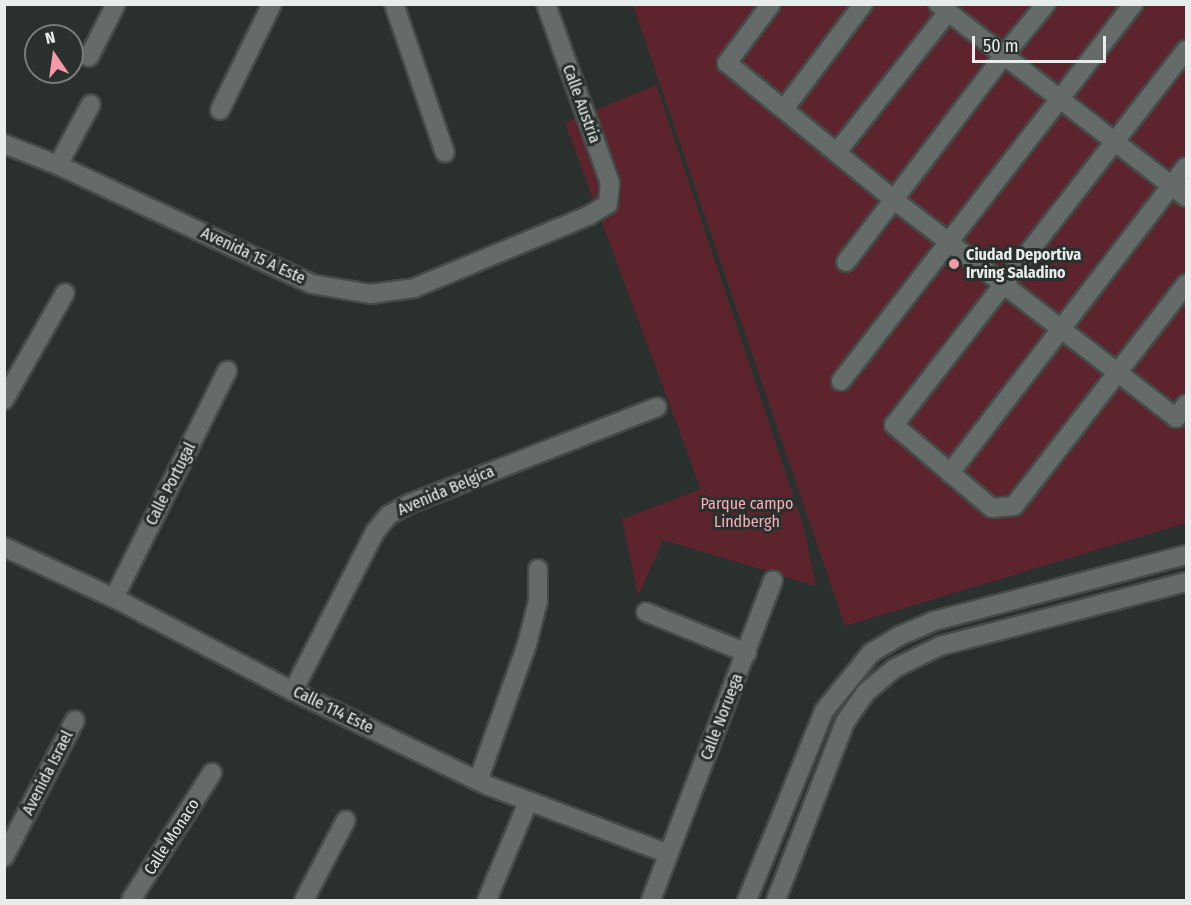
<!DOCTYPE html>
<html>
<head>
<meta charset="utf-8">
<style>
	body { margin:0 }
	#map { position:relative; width:1191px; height:905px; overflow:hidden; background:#2a302d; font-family:"Fira Sans Condensed",sans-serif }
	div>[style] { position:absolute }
	.green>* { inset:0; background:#5d242e }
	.roads { filter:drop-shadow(2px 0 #454b48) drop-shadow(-2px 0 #454b48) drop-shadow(0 2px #454b48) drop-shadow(0 -2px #454b48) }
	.minor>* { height:18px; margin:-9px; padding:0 9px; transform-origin:9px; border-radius:9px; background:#646b68 }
	.dots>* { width:16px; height:16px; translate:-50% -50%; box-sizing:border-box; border:3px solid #2a302d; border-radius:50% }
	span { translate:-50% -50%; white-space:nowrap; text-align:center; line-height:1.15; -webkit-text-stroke:6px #2a302d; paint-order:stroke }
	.street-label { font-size:16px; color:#e8edeb }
	.poi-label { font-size:16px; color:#e8edeb; font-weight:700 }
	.left { translate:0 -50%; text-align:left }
	.park-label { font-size:16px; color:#f9acb6 }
	.frame { position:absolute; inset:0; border:6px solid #e8edeb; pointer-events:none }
	.north { position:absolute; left:24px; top:24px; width:60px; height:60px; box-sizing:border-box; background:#2a302d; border:2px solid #767c79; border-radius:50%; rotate:347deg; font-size:16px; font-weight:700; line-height:24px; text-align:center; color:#e8edeb }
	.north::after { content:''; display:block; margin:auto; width:21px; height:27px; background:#f49aa6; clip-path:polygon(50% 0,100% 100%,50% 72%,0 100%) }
	.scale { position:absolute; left:972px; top:36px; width:134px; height:27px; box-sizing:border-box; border:3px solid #e8edeb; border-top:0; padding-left:8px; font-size:18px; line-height:21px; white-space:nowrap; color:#e8edeb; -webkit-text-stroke:4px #2a302d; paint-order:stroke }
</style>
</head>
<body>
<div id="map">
	<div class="green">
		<div style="clip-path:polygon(633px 5px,1186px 5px,1186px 523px,845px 626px)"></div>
		<div style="clip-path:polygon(656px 85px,804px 528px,816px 586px,663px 540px,638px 596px,622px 519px,701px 489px,565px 123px)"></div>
	</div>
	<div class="roads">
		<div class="minor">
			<div style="left:394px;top:4px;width:157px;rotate:71.1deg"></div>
			<div style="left:771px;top:4px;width:74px;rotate:126.7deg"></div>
			<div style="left:727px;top:63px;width:215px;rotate:39.3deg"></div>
			<div style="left:893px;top:199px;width:358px;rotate:37.7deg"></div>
			<div style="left:1176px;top:418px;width:17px;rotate:-54deg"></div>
			<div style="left:938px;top:4px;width:314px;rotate:37.9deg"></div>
			<div style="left:1186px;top:50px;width:475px;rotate:127.9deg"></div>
			<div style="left:894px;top:425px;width:128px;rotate:40.3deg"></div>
			<div style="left:992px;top:508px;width:22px;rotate:-5deg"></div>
			<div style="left:1014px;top:506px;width:281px;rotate:-52.2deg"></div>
			<div style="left:89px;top:57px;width:59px;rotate:-63deg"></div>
			<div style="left:784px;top:109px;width:131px;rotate:-53deg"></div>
			<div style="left:220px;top:110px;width:118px;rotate:-63.9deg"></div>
			<div style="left:4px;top:144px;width:58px;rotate:21.3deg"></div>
			<div style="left:58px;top:165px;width:280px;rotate:25.1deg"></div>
			<div style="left:312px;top:284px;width:60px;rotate:9.6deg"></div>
			<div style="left:371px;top:294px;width:43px;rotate:-7.9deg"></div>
			<div style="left:414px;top:288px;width:188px;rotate:-22.5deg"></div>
			<div style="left:588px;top:216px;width:23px;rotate:-31deg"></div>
			<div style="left:608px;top:204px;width:21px;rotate:-85deg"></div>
			<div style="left:610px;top:183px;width:190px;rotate:-109.7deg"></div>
			<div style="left:837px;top:152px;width:179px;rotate:-51.6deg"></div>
			<div style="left:58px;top:165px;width:69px;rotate:-61.6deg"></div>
			<div style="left:846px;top:262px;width:260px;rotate:-52.6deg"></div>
			<div style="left:1004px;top:55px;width:66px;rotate:-50.5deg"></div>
			<div style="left:841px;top:381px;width:477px;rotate:-52.2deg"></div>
			<div style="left:4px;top:400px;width:123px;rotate:-60.3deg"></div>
			<div style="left:950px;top:473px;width:386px;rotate:-52.4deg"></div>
			<div style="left:4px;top:547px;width:121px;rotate:24.9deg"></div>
			<div style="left:114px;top:598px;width:202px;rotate:27.5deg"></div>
			<div style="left:293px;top:691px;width:218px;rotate:25.9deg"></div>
			<div style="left:489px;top:786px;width:192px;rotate:20.7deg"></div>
			<div style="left:114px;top:598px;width:254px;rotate:-63.5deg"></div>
			<div style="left:646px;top:612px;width:109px;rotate:22.1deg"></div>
			<div style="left:293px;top:691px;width:179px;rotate:-62.7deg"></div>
			<div style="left:375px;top:532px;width:22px;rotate:-51deg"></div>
			<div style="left:389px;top:515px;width:25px;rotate:-29deg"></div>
			<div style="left:411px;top:503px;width:264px;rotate:-21.3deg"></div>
			<div style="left:478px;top:781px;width:145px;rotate:-70.3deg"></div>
			<div style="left:527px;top:644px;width:44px;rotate:-75.7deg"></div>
			<div style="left:538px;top:601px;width:32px;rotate:-90deg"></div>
			<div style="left:4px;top:857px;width:154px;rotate:-62.6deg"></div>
			<div style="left:131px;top:900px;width:151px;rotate:-57.5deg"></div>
			<div style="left:304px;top:900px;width:90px;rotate:-62.3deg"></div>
			<div style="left:487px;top:900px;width:106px;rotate:-67.3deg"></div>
			<div style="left:651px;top:900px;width:342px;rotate:-69.1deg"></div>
			<div style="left:747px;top:900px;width:204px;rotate:-67.8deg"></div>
			<div style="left:824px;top:711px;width:75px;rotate:-51deg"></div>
			<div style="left:871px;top:653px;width:33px;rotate:-31deg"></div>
			<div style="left:899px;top:636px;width:38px;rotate:-23deg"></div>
			<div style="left:934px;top:621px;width:260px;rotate:-14.7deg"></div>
			<div style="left:776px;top:900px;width:191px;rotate:-68.8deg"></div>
			<div style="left:845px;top:722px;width:35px;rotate:-55deg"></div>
			<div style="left:865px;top:693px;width:39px;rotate:-40deg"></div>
			<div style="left:895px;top:668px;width:50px;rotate:-26.1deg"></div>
			<div style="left:940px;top:646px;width:254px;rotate:-14.6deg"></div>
		</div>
	</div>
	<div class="dots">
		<div style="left:954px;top:264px;background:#f49aa6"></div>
	</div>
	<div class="street-label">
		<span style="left:581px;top:104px;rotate:70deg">Calle Austria</span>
		<span style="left:253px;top:256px;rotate:25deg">Avenida 15 A Este</span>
		<span style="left:171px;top:484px;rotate:-63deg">Calle Portugal</span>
		<span style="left:446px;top:491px;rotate:-23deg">Avenida Belgica</span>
		<span style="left:333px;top:710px;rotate:26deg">Calle 114 Este</span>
		<span style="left:722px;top:717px;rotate:-69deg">Calle Noruega</span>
		<span style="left:48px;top:773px;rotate:-63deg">Avenida Israel</span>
		<span style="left:172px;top:837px;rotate:-57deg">Calle Monaco</span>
	</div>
	<div class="poi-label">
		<span class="left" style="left:966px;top:264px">Ciudad Deportiva<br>Irving Saladino</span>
	</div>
	<div class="park-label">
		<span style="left:747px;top:513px">Parque campo<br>Lindbergh</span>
	</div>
	<div class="frame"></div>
	<div class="north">N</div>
	<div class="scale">50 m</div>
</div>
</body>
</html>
